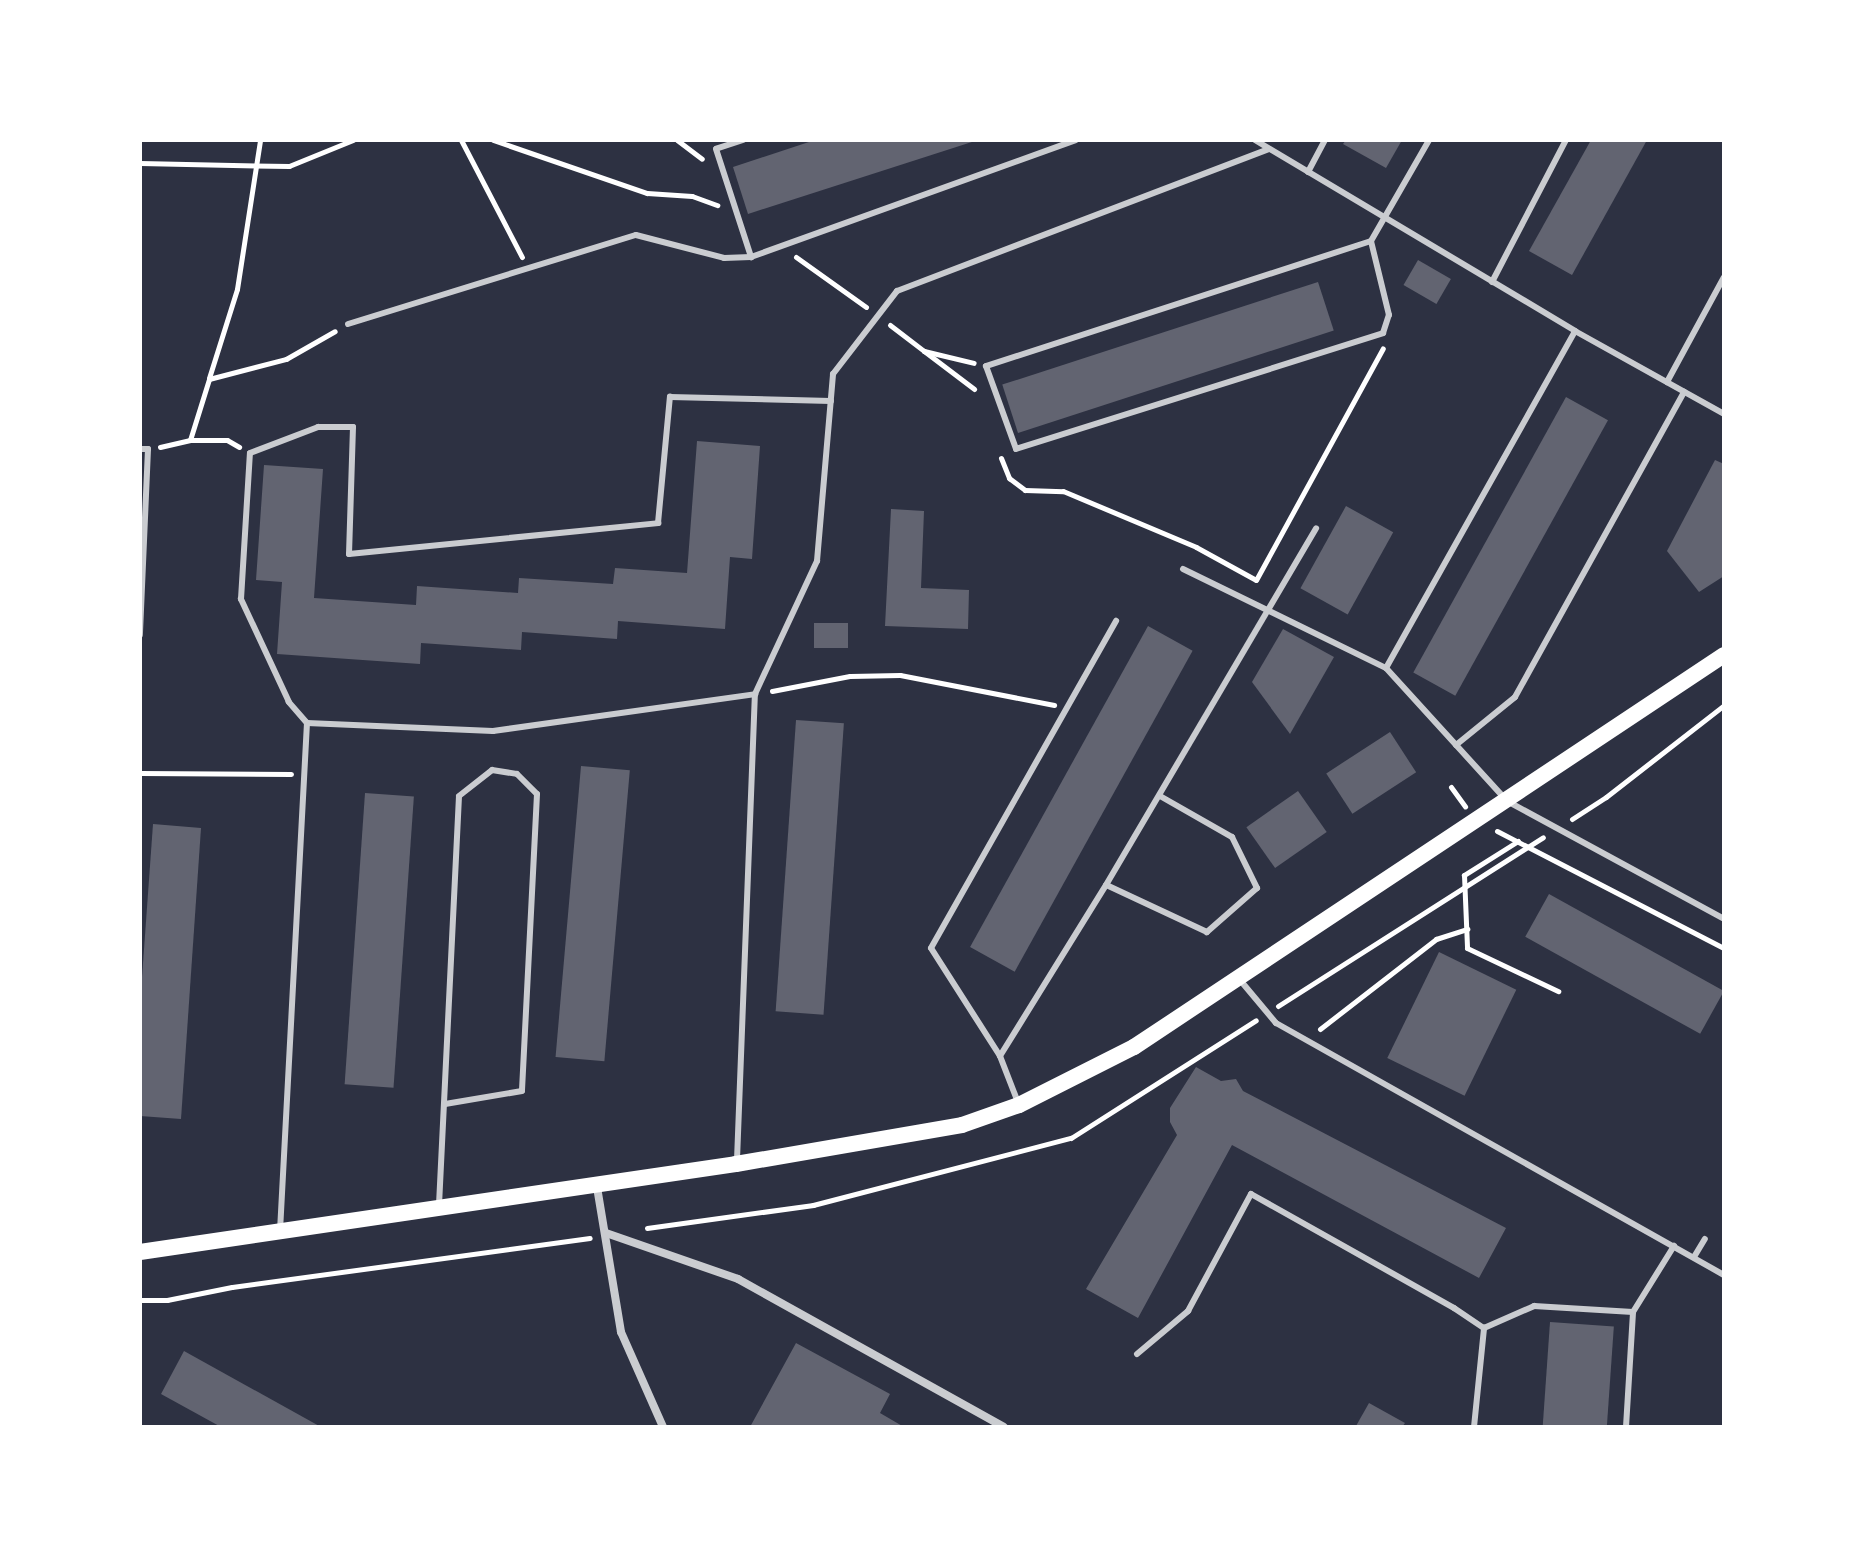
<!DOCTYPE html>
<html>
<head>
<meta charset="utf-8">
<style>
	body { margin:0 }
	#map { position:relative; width:1864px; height:1567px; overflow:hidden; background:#2d3142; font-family:Barlow,sans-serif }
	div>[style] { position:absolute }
	.building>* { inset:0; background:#626471; transform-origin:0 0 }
	.path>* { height:5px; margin:-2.5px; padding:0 2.5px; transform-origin:2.5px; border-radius:2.5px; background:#fff }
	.service>* { height:6px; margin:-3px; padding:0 3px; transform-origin:3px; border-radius:3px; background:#caccd0 }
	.minor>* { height:8px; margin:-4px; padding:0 4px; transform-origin:4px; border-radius:4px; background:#caccd0 }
	.secondary>* { height:16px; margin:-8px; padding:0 8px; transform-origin:8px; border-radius:8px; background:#fff }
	span { translate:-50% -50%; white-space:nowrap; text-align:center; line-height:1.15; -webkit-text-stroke:8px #fff; paint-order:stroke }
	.frame { position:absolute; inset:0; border:142px solid #fff; pointer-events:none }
</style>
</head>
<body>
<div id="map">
	<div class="building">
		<div style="clip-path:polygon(815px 140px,975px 140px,975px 141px,748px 214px,733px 167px)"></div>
		<div style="clip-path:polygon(1346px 140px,1402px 140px,1386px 168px,1343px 144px)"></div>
		<div style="clip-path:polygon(1591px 140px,1647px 140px,1572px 275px,1529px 251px)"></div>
		<div style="left:1418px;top:260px;width:38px;height:29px;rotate:30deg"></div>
		<div style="left:1318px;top:282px;width:51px;height:332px;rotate:72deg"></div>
		<div style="left:1566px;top:397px;width:48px;height:315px;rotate:29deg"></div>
		<div style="clip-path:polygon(697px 441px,760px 446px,752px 559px,730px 557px,725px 629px,618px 621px,617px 639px,522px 632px,521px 650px,421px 643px,420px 664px,277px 654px,282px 582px,256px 580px,264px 465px,323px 469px,314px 598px,416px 605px,417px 586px,518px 593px,519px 578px,613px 584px,615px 568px,687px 573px)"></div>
		<div style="clip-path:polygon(1715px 460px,1724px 464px,1724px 576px,1699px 592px,1667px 551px)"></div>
		<div style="left:1346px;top:506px;width:54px;height:94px;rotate:29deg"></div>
		<div style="clip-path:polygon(891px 509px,924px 511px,921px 588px,969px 590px,968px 629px,885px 626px)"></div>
		<div style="left:814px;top:623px;width:34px;height:25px"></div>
		<div style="left:1148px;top:626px;width:51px;height:367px;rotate:29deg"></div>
		<div style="clip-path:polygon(1283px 629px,1334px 657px,1290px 734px,1252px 682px)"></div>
		<div style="left:796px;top:720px;width:48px;height:292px;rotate:4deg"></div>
		<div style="left:1390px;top:732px;width:48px;height:76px;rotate:57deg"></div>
		<div style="left:581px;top:766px;width:49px;height:292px;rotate:5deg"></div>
		<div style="left:1298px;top:791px;width:50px;height:63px;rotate:55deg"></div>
		<div style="left:365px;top:793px;width:49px;height:292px;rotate:4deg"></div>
		<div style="clip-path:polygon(153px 824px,201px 828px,181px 1119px,140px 1116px,140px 1005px)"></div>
		<div style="left:1549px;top:894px;width:200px;height:49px;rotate:29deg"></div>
		<div style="left:1439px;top:952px;width:86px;height:118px;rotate:26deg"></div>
		<div style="clip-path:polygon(1196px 1067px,1221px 1081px,1236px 1079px,1243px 1091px,1506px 1228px,1479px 1278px,1232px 1145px,1138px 1318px,1086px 1289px,1177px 1135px,1170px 1122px,1170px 1108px)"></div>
		<div style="left:1550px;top:1322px;width:64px;height:105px;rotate:4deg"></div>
		<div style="clip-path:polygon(796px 1343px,890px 1394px,880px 1413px,904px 1427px,750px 1427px)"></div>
		<div style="clip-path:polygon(184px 1351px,321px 1427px,221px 1427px,161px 1394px)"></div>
		<div style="clip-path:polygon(1369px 1403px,1405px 1423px,1402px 1427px,1356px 1426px)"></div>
	</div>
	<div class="path">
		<div style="left:461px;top:140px;width:132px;rotate:62.5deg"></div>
		<div style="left:493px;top:140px;width:163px;rotate:19deg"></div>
		<div style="left:647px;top:193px;width:45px;rotate:3.8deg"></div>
		<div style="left:692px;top:196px;width:27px;rotate:20deg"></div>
		<div style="left:677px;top:140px;width:31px;rotate:37deg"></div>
		<div style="left:140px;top:163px;width:149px;rotate:1.2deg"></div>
		<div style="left:289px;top:166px;width:69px;rotate:-22.1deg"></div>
		<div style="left:796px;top:257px;width:86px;rotate:35.5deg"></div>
		<div style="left:890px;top:325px;width:43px;rotate:37.4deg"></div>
		<div style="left:924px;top:351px;width:51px;rotate:13.5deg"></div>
		<div style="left:924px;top:351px;width:63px;rotate:37.2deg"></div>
		<div style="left:209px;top:378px;width:93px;rotate:-72.5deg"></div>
		<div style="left:237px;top:289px;width:151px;rotate:-81.2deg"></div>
		<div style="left:190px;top:440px;width:37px"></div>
		<div style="left:227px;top:440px;width:14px;rotate:30deg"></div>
		<div style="left:160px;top:447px;width:31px;rotate:-13deg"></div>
		<div style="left:190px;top:440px;width:64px;rotate:-72.7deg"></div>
		<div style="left:209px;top:379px;width:80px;rotate:-14.6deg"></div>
		<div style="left:286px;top:359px;width:56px;rotate:-29.7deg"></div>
		<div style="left:1001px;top:458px;width:22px;rotate:68deg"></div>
		<div style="left:1009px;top:478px;width:20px;rotate:37deg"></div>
		<div style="left:1025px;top:490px;width:38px;rotate:2deg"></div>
		<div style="left:1063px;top:491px;width:144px;rotate:22.8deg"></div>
		<div style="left:1196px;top:547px;width:68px;rotate:28.8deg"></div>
		<div style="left:1256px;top:580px;width:264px;rotate:-61.3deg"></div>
		<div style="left:772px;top:691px;width:79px;rotate:-10.9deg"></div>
		<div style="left:850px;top:676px;width:50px;rotate:-1.1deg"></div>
		<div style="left:900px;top:675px;width:157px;rotate:11deg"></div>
		<div style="left:140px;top:773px;width:151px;rotate:0.4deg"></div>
		<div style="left:1451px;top:787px;width:24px;rotate:54deg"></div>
		<div style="left:1572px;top:819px;width:40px;rotate:-32.9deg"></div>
		<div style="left:1606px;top:797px;width:150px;rotate:-37.9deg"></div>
		<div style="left:1497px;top:831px;width:255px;rotate:27.3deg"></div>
		<div style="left:1518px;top:841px;width:64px;rotate:147.8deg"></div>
		<div style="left:1464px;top:875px;width:73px;rotate:87.6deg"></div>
		<div style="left:1467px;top:948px;width:101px;rotate:25.3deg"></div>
		<div style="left:1278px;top:1006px;width:314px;rotate:-32.5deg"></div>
		<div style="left:1320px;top:1029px;width:147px;rotate:-37.8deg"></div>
		<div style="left:1436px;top:939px;width:33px;rotate:-18deg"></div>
		<div style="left:647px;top:1228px;width:168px;rotate:-7.9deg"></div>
		<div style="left:813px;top:1205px;width:267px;rotate:-14.6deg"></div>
		<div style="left:1071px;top:1138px;width:219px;rotate:-32.5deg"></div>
		<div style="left:140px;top:1300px;width:27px"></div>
		<div style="left:167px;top:1300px;width:66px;rotate:-11.3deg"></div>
		<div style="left:232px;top:1287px;width:361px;rotate:-7.8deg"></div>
	</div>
	<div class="service">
		<div style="left:743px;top:140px;width:28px;rotate:162deg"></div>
		<div style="left:716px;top:149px;width:114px;rotate:72deg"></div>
		<div style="left:1255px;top:140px;width:373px;rotate:30.8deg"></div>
		<div style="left:1575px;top:331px;width:171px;rotate:29.1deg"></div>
		<div style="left:1308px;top:172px;width:36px;rotate:-62deg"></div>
		<div style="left:1371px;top:241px;width:405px;rotate:162deg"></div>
		<div style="left:986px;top:366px;width:88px;rotate:70.1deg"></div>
		<div style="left:1016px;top:449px;width:385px;rotate:-17.5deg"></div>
		<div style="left:1383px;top:333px;width:19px;rotate:-72deg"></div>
		<div style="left:1389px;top:315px;width:76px;rotate:-103.7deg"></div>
		<div style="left:1371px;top:241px;width:116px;rotate:-60.1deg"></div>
		<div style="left:1492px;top:282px;width:160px;rotate:-62.5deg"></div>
		<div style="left:348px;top:324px;width:301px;rotate:-17.2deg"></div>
		<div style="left:636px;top:235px;width:91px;rotate:14.6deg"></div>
		<div style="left:724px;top:258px;width:27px;rotate:-2deg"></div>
		<div style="left:751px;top:257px;width:345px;rotate:-19.8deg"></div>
		<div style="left:1667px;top:382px;width:119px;rotate:-61.5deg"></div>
		<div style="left:140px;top:449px;width:8px"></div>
		<div style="left:148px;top:449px;width:186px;rotate:92.5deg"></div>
		<div style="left:1183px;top:569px;width:226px;rotate:26deg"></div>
		<div style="left:1386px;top:668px;width:180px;rotate:47.7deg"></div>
		<div style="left:1507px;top:801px;width:247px;rotate:28.5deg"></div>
		<div style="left:1386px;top:668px;width:386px;rotate:-60.7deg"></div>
		<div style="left:307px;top:723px;width:28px;rotate:-131deg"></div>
		<div style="left:289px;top:702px;width:114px;rotate:-115deg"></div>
		<div style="left:241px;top:599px;width:146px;rotate:-86.5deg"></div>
		<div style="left:250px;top:453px;width:73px;rotate:-20.9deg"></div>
		<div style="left:318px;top:427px;width:35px"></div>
		<div style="left:353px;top:427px;width:127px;rotate:91.8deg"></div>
		<div style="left:349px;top:554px;width:311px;rotate:-5.7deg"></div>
		<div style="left:658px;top:523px;width:127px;rotate:-84.6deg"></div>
		<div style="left:670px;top:397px;width:161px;rotate:1.4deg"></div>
		<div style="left:1456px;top:745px;width:76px;rotate:-39.1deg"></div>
		<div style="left:1515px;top:697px;width:349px;rotate:-61deg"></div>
		<div style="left:1160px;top:796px;width:83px;rotate:29.7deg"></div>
		<div style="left:1232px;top:837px;width:57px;rotate:63.9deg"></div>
		<div style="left:1257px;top:888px;width:67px;rotate:138.7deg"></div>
		<div style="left:1207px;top:932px;width:111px;rotate:-155deg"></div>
		<div style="left:1106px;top:885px;width:414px;rotate:-59.5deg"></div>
		<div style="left:1240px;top:980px;width:56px;rotate:50.1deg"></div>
		<div style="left:1276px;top:1023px;width:514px;rotate:29.36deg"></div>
		<div style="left:1000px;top:1056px;width:201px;rotate:-58.2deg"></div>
		<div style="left:1019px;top:1105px;width:53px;rotate:-111.2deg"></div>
		<div style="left:1000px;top:1056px;width:128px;rotate:-122.6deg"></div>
		<div style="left:931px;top:948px;width:376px;rotate:-60.5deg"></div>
		<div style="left:737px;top:1160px;width:466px;rotate:-87.8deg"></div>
		<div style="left:439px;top:1205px;width:409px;rotate:-87.2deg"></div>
		<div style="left:459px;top:796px;width:42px;rotate:-38.2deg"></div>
		<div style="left:492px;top:770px;width:25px;rotate:9deg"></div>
		<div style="left:517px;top:774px;width:28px;rotate:45deg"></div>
		<div style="left:537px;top:794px;width:297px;rotate:92.9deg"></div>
		<div style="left:522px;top:1091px;width:78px;rotate:170.4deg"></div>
		<div style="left:280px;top:1231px;width:509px;rotate:-86.96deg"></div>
		<div style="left:307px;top:723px;width:186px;rotate:2.5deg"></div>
		<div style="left:493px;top:731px;width:265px;rotate:-8deg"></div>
		<div style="left:755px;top:694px;width:147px;rotate:-65deg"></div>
		<div style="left:817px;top:561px;width:188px;rotate:-85.1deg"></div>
		<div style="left:833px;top:374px;width:105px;rotate:-52.4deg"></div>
		<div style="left:897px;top:291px;width:397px;rotate:-20.9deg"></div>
		<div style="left:1694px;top:1257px;width:21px;rotate:-59deg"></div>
		<div style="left:1484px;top:1328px;width:55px;rotate:-23.7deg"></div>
		<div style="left:1534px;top:1306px;width:99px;rotate:3.5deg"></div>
		<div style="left:1137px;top:1354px;width:67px;rotate:-40.1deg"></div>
		<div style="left:1188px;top:1311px;width:133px;rotate:-61.7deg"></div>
		<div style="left:1251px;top:1194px;width:233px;rotate:29.3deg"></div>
		<div style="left:1454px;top:1308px;width:36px;rotate:34deg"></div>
		<div style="left:1474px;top:1427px;width:100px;rotate:-84.2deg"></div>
		<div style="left:1626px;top:1427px;width:115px;rotate:-86.5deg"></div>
		<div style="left:1633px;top:1312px;width:78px;rotate:-58.2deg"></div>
	</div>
	<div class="minor">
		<div style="left:597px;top:1187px;width:147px;rotate:80.6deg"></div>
		<div style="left:621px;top:1332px;width:104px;rotate:66.1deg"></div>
		<div style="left:606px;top:1233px;width:140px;rotate:19.2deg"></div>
		<div style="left:738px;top:1279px;width:304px;rotate:29.1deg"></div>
	</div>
	<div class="secondary">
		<div style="left:140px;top:1252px;width:602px;rotate:-8.4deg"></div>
		<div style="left:736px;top:1164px;width:229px;rotate:-9.8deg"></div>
		<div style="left:962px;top:1125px;width:60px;rotate:-19.3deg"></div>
		<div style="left:1019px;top:1105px;width:129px;rotate:-26.8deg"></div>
		<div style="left:1134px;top:1047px;width:708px;rotate:-33.6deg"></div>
	</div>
	<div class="frame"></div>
</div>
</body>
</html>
